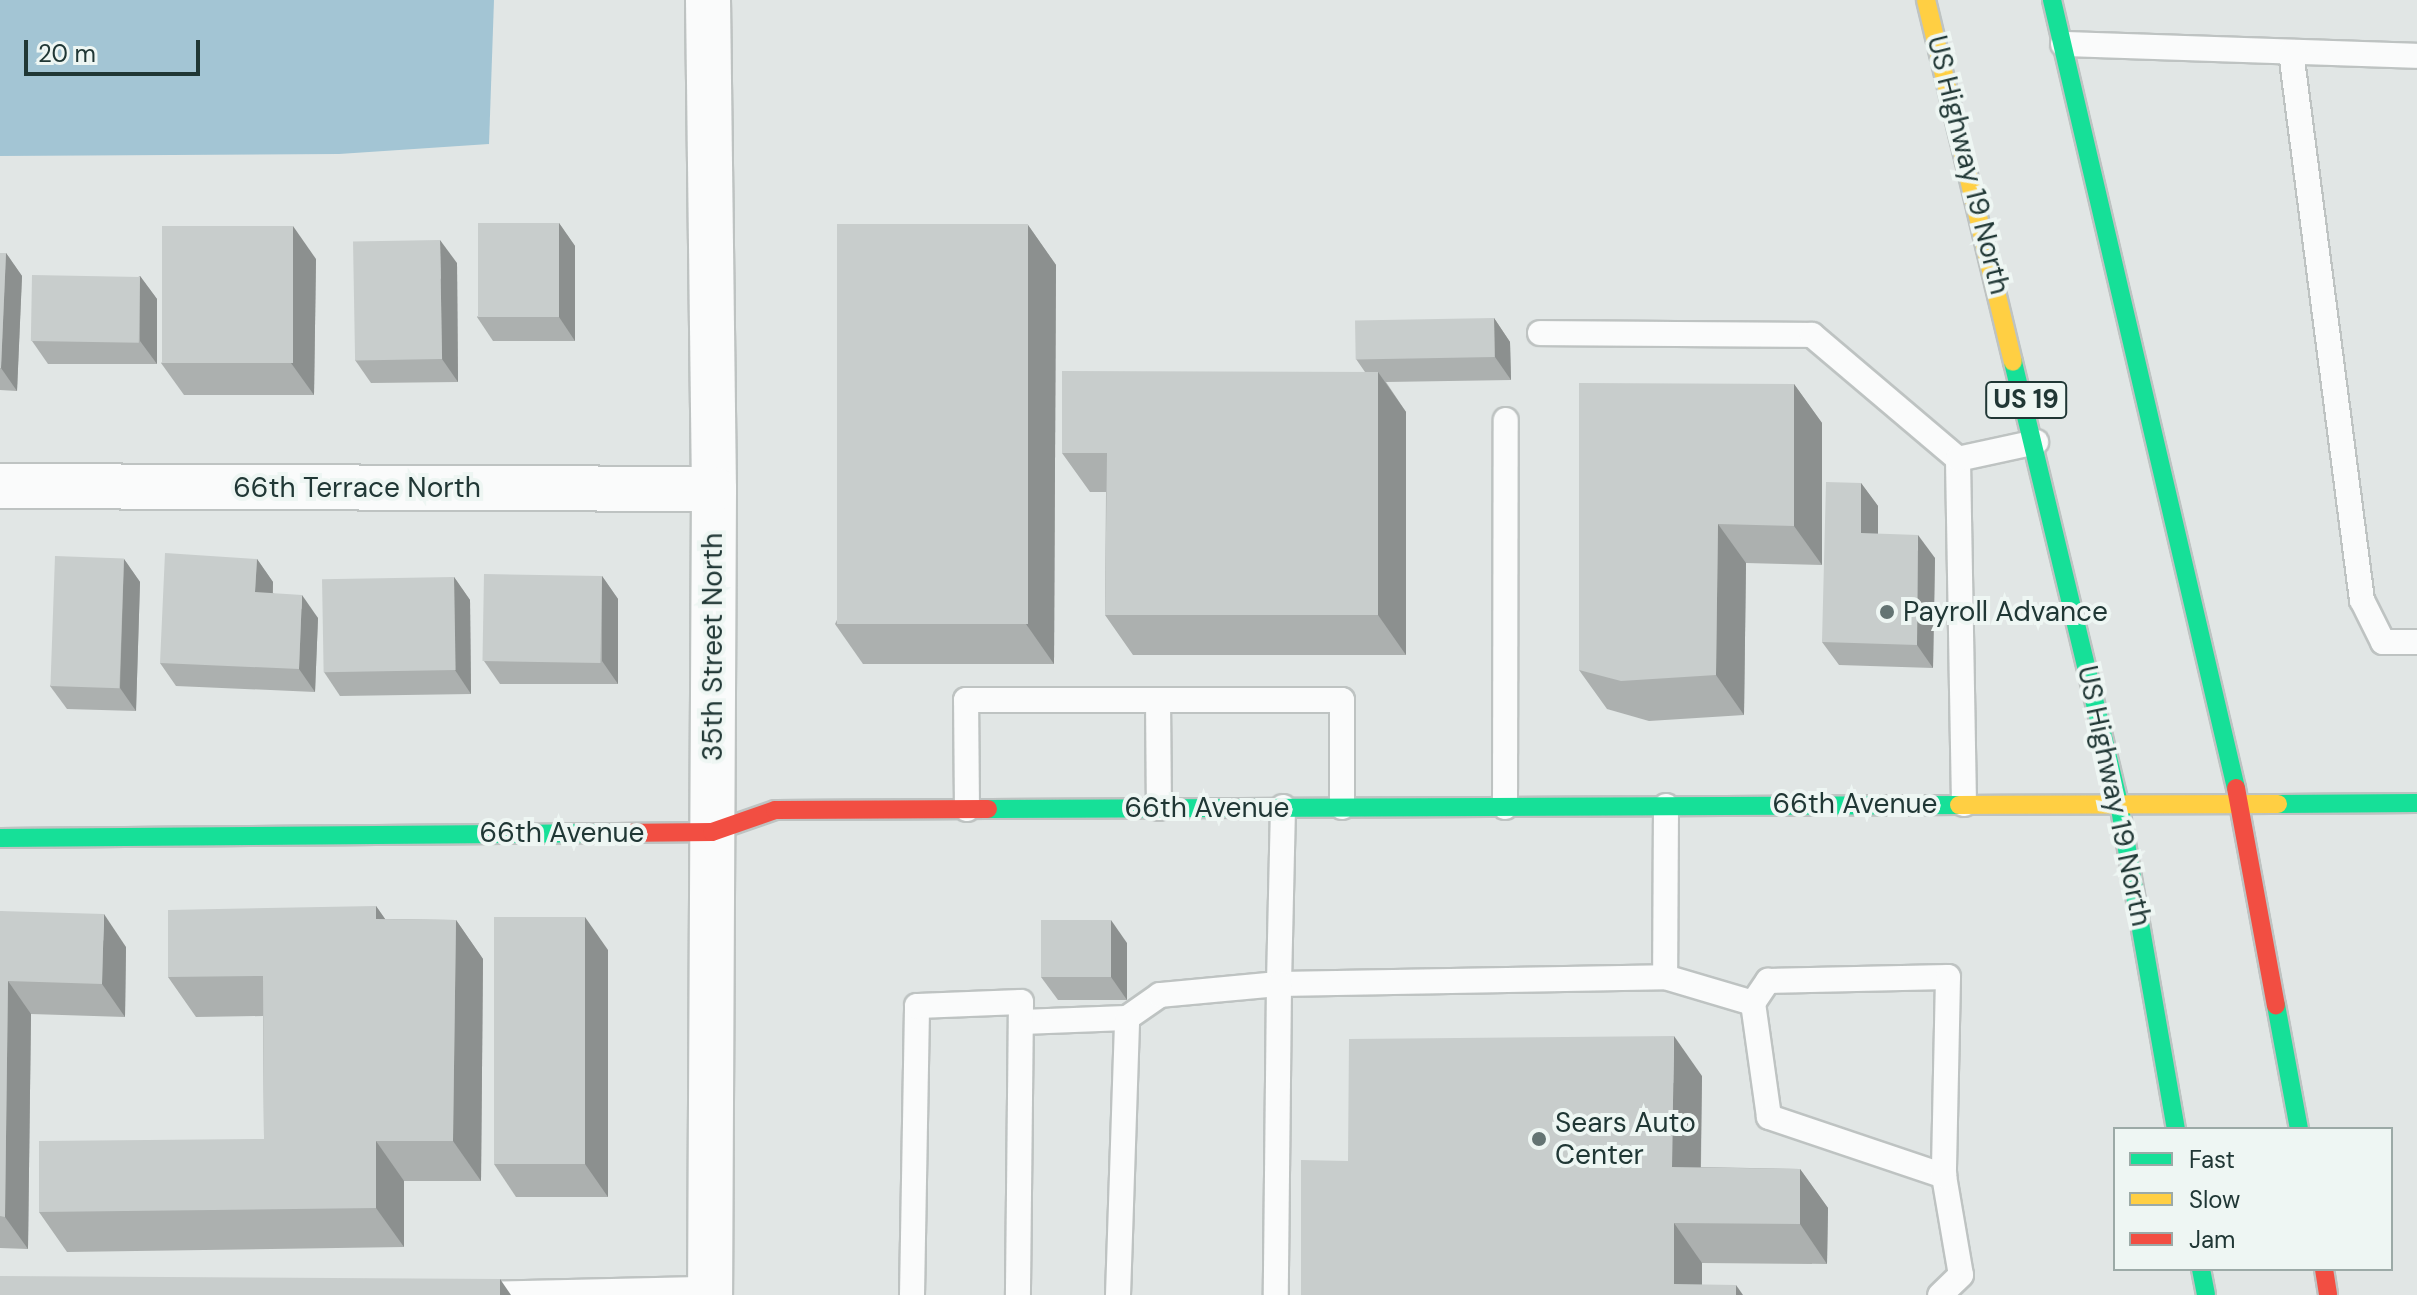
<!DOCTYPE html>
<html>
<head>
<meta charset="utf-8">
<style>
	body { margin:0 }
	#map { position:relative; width:2417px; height:1295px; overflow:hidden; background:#e1e6e5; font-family:"DM Sans",sans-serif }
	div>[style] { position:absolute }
	.water>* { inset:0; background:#a3c5d4 }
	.roads { filter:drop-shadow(2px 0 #bec3c2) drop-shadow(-2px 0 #bec3c2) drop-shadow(0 2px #bec3c2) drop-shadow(0 -2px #bec3c2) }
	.lane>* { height:24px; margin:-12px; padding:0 12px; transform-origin:12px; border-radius:12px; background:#fafbfb }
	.street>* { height:44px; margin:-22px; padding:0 22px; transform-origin:22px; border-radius:22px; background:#fafbfb }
	.fast>* { height:18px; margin:-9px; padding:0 9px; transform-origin:9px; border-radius:9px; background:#16e098 }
	.slow>* { height:18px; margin:-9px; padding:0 9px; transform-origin:9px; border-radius:9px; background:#ffcf43 }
	.jam>* { height:18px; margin:-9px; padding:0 9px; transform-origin:9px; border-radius:9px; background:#f24e42 }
	.wall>* { inset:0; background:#acb0af }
	.shaded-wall>* { inset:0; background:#8c908f }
	.building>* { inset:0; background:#c8cdcc; transform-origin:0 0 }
	.dots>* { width:22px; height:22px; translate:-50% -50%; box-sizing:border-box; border:4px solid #eef6f3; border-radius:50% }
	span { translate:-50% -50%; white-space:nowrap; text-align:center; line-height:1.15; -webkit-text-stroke:8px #eef6f3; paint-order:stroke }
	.shield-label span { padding:2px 6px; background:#eef6f3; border:2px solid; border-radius:6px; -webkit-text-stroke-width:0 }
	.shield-label { font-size:26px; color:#203735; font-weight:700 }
	.street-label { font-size:28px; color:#203735 }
	.poi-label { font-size:28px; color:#203735 }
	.left { translate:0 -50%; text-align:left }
	.legend { position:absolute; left:2113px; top:1127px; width:280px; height:144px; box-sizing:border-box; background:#eef6f3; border:2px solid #9caaa7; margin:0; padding:10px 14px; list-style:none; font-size:24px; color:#203735 }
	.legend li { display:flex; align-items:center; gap:16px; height:40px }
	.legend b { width:40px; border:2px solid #9caaa7 }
	.scale { position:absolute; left:24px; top:40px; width:176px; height:36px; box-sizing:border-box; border:4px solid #203735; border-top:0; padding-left:10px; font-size:24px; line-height:28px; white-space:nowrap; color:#203735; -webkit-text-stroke:6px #eef6f3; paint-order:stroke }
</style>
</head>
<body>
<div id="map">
	<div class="water">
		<div style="clip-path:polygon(0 0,494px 0,489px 144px,339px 154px,0 156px)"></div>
	</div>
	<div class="roads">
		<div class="lane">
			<div style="left:2063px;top:44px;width:354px;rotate:1.9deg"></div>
			<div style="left:2291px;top:52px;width:553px;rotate:82.62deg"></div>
			<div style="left:2362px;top:600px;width:47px;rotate:63.4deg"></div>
			<div style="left:2383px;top:642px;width:34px"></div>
			<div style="left:1540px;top:333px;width:272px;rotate:0.4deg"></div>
			<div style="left:1812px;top:335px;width:192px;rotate:40.3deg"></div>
			<div style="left:1158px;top:700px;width:108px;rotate:89.5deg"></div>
			<div style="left:1964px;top:804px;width:345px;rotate:-91deg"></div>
			<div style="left:1958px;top:459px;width:80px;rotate:-12.3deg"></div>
			<div style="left:1666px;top:806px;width:171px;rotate:90.3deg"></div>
			<div style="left:1665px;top:977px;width:92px;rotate:16.5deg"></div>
			<div style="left:1753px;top:1003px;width:115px;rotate:82deg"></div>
			<div style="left:1769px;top:1117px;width:185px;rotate:18.6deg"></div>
			<div style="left:1944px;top:1176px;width:100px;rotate:80.3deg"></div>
			<div style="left:1961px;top:1275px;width:29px;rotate:136deg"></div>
			<div style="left:1283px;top:807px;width:177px;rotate:91.3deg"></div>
			<div style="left:1279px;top:984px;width:386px;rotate:-1deg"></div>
			<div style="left:1505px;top:807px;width:387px;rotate:-89.9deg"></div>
			<div style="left:967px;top:809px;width:109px;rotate:-90.5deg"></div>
			<div style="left:966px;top:700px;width:376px"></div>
			<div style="left:1342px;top:700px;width:107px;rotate:90deg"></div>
			<div style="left:1753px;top:1003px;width:27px;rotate:-56deg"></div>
			<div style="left:1768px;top:981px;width:180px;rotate:-1.3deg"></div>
			<div style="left:1948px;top:977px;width:199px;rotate:91.2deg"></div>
			<div style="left:1021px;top:1022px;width:106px;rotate:-2.2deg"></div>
			<div style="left:437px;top:1295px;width:273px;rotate:-1.3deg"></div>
			<div style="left:912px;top:1295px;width:289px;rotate:-89deg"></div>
			<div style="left:917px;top:1006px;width:104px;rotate:-2.2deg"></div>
			<div style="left:1021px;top:1002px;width:293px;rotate:90.6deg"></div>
			<div style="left:1118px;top:1295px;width:277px;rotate:-88.1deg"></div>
			<div style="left:1127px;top:1018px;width:40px;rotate:-34.9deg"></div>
			<div style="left:1160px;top:995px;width:120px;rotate:-5.3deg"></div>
			<div style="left:1279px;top:984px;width:311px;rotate:90.6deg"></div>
		</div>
		<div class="street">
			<div style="left:708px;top:0;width:489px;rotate:89.3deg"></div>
			<div style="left:714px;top:489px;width:806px;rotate:90.28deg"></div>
			<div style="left:0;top:486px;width:714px;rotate:0.24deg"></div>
		</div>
		<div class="fast">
			<div style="left:2052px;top:0;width:809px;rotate:76.86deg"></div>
			<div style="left:2013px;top:362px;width:454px;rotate:76.5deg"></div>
			<div style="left:2119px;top:803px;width:331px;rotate:80.1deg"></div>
			<div style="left:2278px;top:804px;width:139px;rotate:-0.4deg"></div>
			<div style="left:988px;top:809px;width:971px;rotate:-0.24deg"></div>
			<div style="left:0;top:838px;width:616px;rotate:-0.47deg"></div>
			<div style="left:2276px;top:1005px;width:126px;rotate:79.5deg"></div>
			<div style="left:2201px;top:1269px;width:26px;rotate:79deg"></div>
		</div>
		<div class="slow">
			<div style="left:1926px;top:0;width:372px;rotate:76.5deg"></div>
			<div style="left:1959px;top:805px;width:319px;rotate:-0.2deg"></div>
		</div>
		<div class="jam">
			<div style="left:2236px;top:788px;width:221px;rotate:79.6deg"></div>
			<div style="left:616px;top:833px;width:96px;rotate:-0.6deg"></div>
			<div style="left:712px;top:832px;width:67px;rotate:-19.2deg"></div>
			<div style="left:775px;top:810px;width:213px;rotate:-0.3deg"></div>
			<div style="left:2324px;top:1269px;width:26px;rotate:81deg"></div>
		</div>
	</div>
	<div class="wall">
		<div style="clip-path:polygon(559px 223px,575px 246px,575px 341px,493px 341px,477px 317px)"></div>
		<div style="clip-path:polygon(1028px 225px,1056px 265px,1054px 664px,863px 664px,835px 624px)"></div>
		<div style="clip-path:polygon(0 253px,6px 253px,22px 276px,17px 391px,0 390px)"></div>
		<div style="clip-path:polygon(316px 259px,314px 395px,184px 395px,161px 363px)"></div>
		<div style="clip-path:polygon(457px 263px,458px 382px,371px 383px,355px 360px)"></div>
		<div style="clip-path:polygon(140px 276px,157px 299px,157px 364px,48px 364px,32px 341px)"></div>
		<div style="clip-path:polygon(1494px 318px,1510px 342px,1511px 380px,1386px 382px,1406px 412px,1406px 655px,1133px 655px,1105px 615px,1106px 492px,1090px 492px,1062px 453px,1365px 372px,1356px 359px)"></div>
		<div style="clip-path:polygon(1794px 384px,1822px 423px,1822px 565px,1746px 563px,1744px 715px,1649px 721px,1607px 709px,1579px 670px)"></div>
		<div style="clip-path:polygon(1861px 483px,1878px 506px,1878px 534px,1935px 558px,1933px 668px,1839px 665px,1822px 642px)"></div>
		<div style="clip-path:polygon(124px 559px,140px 582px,136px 711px,67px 709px,50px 686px)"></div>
		<div style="clip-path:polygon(257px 559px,273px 582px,273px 593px,318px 618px,315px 692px,176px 686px,160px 663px)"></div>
		<div style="clip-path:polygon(602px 576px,618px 599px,618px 684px,500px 684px,484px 661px)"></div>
		<div style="clip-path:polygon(454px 577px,470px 600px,471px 694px,340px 696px,324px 672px)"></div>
		<div style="clip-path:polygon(376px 906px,385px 919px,456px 920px,483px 959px,481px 1181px,404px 1181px,404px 1247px,67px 1252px,39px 1212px,264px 1139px,263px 1016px,196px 1017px,168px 977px)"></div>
		<div style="clip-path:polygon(0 911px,126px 947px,125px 1017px,31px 1014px,28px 1249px,0 1248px)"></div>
		<div style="clip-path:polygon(1127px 943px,1127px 1000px,1058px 1000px,1041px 977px)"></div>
		<div style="clip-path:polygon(608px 950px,608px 1197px,516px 1197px,494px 1164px)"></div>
		<div style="clip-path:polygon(1702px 1076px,1701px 1167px,1800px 1169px,1828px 1208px,1827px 1264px,1702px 1263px,1301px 1295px,1348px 1161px)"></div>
	</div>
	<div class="shaded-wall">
		<div style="clip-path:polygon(559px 223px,575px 246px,575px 341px,559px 317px)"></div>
		<div style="clip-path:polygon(1028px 225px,1056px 265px,1054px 664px,1026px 624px)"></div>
		<div style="clip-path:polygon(293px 226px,316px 259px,314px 395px,291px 363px)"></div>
		<div style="clip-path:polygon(440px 240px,457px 263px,458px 382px,442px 359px)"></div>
		<div style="clip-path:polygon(6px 253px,22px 276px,17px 391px,1px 368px)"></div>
		<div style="clip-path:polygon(140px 276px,157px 299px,157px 364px,140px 341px)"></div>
		<div style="clip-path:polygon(1494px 318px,1510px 342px,1511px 380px,1495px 357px)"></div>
		<div style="clip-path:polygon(1378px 372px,1406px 412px,1406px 655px,1378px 615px)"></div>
		<div style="clip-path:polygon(1794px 384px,1822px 423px,1822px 565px,1794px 526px)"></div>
		<div style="clip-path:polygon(1861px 483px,1878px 506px,1878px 556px,1861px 533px)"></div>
		<div style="clip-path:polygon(1718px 524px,1746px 563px,1744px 715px,1716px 675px)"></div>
		<div style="clip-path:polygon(1918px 535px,1935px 558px,1933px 668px,1917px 645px)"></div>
		<div style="clip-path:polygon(124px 559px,140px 582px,136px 711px,120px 688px)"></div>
		<div style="clip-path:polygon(257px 559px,273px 582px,272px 615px,255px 592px)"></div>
		<div style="clip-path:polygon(602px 576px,618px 599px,618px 684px,602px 661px)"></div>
		<div style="clip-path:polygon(454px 577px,470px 600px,471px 694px,455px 670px)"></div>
		<div style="clip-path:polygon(302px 595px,318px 618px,315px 692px,299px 669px)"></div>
		<div style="clip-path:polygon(376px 906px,404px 946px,376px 919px)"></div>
		<div style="clip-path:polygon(104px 914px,126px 947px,125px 1017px,102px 984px)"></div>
		<div style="clip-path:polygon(585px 917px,608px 950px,608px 1197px,585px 1164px)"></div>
		<div style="clip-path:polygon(456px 920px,483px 959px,481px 1181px,453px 1141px)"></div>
		<div style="clip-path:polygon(1111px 920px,1127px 943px,1127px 1000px,1111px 977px)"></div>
		<div style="clip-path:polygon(8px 981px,31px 1014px,28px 1249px,5px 1217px)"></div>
		<div style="clip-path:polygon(1674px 1036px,1702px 1076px,1700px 1206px,1672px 1167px)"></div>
		<div style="clip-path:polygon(376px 1141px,404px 1181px,404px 1247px,376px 1208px)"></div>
		<div style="clip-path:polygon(1800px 1169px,1828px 1208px,1827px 1264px,1800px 1224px)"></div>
		<div style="clip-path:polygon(1674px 1223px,1702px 1263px,1702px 1295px,1674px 1284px)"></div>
		<div style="clip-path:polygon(500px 1279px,511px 1295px,500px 1295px)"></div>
		<div style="clip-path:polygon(1736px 1285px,1743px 1295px,1736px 1295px)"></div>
	</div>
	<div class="building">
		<div style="left:478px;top:223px;width:81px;height:94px"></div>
		<div style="left:837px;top:224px;width:191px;height:400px"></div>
		<div style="left:162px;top:226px;width:131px;height:137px"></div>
		<div style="left:440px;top:240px;width:119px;height:87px;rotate:89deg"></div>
		<div style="clip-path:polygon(0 253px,6px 253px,1px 368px,0 368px)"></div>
		<div style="left:32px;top:275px;width:108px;height:66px;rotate:1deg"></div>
		<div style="left:1494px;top:318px;width:39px;height:139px;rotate:89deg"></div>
		<div style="clip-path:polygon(1062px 371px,1378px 372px,1378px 615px,1105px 615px,1107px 453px,1062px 453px)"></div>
		<div style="clip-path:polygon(1579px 383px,1794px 384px,1794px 526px,1718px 524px,1716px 675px,1621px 681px,1579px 670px)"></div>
		<div style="clip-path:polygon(1826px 482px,1861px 483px,1861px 533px,1918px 535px,1917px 645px,1822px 642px)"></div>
		<div style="clip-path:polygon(165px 553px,257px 559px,255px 592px,302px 595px,299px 669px,160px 663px)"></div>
		<div style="left:55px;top:556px;width:69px;height:130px;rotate:2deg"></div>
		<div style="left:484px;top:574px;width:118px;height:87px;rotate:1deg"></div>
		<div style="left:454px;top:577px;width:93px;height:132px;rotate:89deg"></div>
		<div style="clip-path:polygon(376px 906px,376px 919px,456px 920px,453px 1141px,376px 1141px,376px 1208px,39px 1212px,39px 1141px,264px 1139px,263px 976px,168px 977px,168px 910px)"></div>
		<div style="clip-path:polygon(0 911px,104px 914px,102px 984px,8px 981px,5px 1217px,0 1216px)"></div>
		<div style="left:494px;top:917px;width:91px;height:247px"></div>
		<div style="left:1041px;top:920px;width:70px;height:57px"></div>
		<div style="clip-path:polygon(1674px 1036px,1672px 1167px,1800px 1169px,1800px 1224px,1674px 1223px,1674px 1284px,1736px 1285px,1736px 1295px,1301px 1295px,1301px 1160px,1348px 1161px,1349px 1039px)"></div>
		<div style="clip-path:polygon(0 1276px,500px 1279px,500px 1295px,0 1295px)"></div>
	</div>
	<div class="dots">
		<div style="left:1887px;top:612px;background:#647473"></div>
		<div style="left:1539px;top:1139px;background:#647473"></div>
	</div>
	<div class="shield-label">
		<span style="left:2026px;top:400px">US 19</span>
	</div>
	<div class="street-label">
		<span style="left:1968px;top:165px;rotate:76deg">US Highway 19 North</span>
		<span style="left:357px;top:488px">66th Terrace North</span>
		<span style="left:713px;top:647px;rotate:-90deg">35th Street North</span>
		<span style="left:2114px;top:796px;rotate:78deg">US Highway 19 North</span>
		<span style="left:1855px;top:804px">66th Avenue</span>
		<span style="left:1207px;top:808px">66th Avenue</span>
		<span style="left:562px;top:833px">66th Avenue</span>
	</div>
	<div class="poi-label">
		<span class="left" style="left:1903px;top:612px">Payroll Advance</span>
		<span class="left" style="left:1555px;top:1139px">Sears Auto<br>Center</span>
	</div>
	<ul class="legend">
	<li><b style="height:10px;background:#16e098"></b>Fast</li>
	<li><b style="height:10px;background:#ffcf43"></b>Slow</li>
	<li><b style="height:10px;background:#f24e42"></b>Jam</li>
	</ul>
	<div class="scale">20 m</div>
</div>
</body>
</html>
